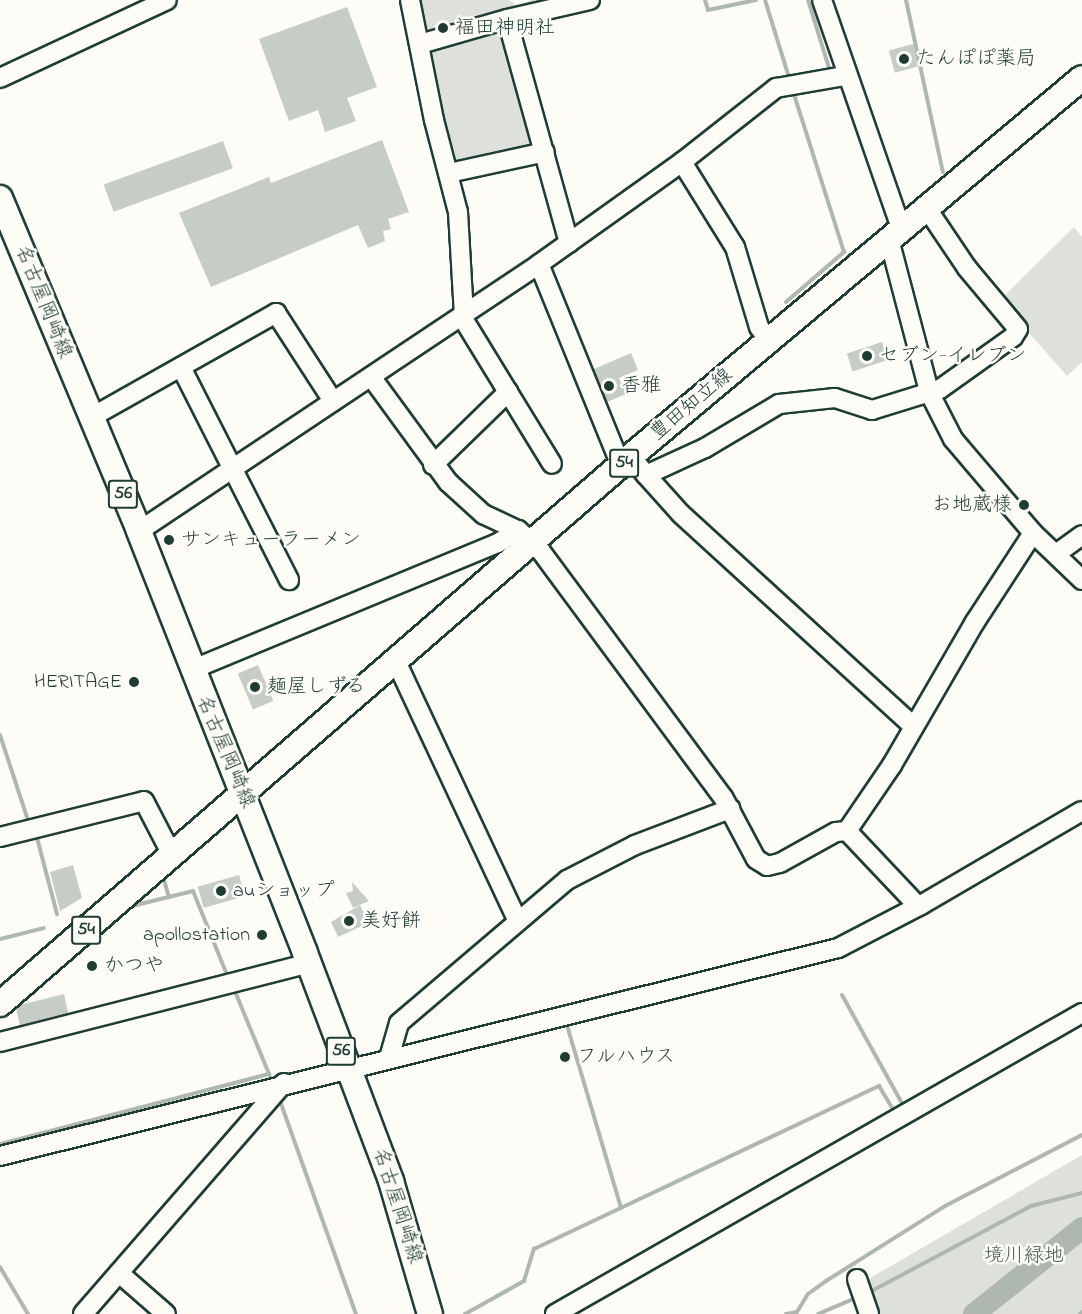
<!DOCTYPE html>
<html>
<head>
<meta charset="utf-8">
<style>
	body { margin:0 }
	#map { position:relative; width:1082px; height:1314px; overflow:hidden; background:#fdfcf7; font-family:"Indie Flower","Klee One",sans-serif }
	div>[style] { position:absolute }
	.green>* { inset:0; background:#dde0db; transform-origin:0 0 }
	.stream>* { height:4px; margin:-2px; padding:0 2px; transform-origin:2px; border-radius:2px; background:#aeb8b1 }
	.river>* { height:22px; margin:-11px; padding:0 11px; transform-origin:11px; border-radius:11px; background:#aeb8b1 }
	.building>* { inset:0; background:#c6cdc7; transform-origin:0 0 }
	.roads { filter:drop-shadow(2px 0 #1f3d34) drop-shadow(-2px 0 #1f3d34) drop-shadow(0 2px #1f3d34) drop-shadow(0 -2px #1f3d34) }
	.minor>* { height:18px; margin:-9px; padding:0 9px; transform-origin:9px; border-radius:9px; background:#fdfcf7 }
	.major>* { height:24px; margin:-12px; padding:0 12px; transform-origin:12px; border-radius:12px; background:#fdfcf7 }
	.dots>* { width:16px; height:16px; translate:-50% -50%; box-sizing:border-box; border:3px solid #fdfcf7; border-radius:50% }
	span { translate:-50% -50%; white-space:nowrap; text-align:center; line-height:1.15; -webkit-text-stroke:5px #fdfcf7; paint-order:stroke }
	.shield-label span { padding:2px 4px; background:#fdfcf7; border:2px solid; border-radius:4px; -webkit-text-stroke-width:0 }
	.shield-label { font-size:18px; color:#1f3d34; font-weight:700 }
	.poi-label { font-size:20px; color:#1f3d34 }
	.left { translate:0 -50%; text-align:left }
	.right { translate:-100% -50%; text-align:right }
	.street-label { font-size:20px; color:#1f3d34 }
	.park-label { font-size:20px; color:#455e55 }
</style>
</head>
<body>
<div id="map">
	<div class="green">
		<div style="clip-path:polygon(417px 0,509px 0,516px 5px,531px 0,557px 0,427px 38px)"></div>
		<div style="left:505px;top:25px;width:131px;height:84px;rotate:74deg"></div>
		<div style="clip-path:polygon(1074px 227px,1082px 237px,1082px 362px,1067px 376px,1000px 300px)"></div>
		<div style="clip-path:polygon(1082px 1155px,1082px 1314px,880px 1314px,865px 1281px)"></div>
	</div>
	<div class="stream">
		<div style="left:705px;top:0;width:10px;rotate:73deg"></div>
		<div style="left:708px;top:10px;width:49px;rotate:-11.8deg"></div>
		<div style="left:765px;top:0;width:85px;rotate:72.8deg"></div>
		<div style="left:808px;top:0;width:74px;rotate:72.8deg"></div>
		<div style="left:906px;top:0;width:176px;rotate:77.9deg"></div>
		<div style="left:786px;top:302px;width:77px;rotate:-40.8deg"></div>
		<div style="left:844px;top:252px;width:169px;rotate:-107.6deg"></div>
		<div style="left:0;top:735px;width:93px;rotate:71.8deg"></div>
		<div style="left:36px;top:834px;width:83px;rotate:75.3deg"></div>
		<div style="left:164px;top:880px;width:18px;rotate:74deg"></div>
		<div style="left:132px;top:906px;width:63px;rotate:-13.8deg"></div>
		<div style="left:193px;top:891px;width:93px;rotate:67.9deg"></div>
		<div style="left:0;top:939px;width:45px;rotate:-14deg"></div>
		<div style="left:234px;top:989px;width:92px;rotate:67.6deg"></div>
		<div style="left:842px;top:995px;width:128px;rotate:61deg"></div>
		<div style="left:566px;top:1022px;width:194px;rotate:73.5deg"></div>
		<div style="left:279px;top:1098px;width:229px;rotate:70.4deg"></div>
		<div style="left:0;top:1144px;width:278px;rotate:-14.6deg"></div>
		<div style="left:269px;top:1074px;width:9px;rotate:72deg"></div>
		<div style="left:0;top:1267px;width:55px;rotate:59.2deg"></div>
		<div style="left:868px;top:1293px;width:185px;rotate:-28.1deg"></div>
		<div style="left:1031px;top:1206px;width:53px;rotate:-14.3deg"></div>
		<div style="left:465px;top:1314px;width:68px;rotate:-29.2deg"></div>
		<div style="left:524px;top:1281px;width:34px;rotate:-73deg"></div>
		<div style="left:534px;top:1249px;width:382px;rotate:-25.3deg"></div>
		<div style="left:879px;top:1086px;width:33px;rotate:59deg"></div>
		<div style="left:786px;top:1314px;width:11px;rotate:-10deg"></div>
		<div style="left:797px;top:1312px;width:21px;rotate:-59deg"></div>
		<div style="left:808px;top:1294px;width:22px;rotate:-36deg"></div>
		<div style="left:826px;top:1281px;width:141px;rotate:-32.2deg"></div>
		<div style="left:945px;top:1206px;width:154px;rotate:-27.4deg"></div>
		<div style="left:818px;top:1314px;width:43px;rotate:-23deg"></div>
		<div style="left:1080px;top:1314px;width:3px;rotate:-45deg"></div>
	</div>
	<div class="river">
		<div style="left:974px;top:1314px;width:138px;rotate:-38.5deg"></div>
	</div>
	<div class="building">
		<div style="clip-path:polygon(347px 7px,377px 87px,347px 98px,356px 121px,325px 132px,318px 110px,289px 121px,259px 39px)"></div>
		<div style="left:913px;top:44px;width:23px;height:25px;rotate:75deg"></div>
		<div style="clip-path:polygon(382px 140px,409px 212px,388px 219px,391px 229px,383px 231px,385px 241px,368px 248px,358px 225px,211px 287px,179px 213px,269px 177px,271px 183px)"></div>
		<div style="left:223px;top:141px;width:29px;height:127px;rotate:70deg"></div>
		<div style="left:882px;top:342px;width:19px;height:37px;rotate:72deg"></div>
		<div style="clip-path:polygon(631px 353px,638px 370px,619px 378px,626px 394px,607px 402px,594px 369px)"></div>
		<div style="left:258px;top:665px;width:39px;height:22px;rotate:67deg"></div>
		<div style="clip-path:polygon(73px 865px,82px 898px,60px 911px,50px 872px)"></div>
		<div style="left:239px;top:875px;width:22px;height:43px;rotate:74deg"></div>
		<div style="clip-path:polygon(352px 882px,369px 901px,353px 908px,346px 893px,353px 891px)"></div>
		<div style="clip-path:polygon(360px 905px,367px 920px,364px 925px,338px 937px,331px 922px)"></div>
		<div style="clip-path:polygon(64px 994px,68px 1013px,20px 1025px,16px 1009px,20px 1005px)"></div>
	</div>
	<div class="roads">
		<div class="minor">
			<div style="left:410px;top:0;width:122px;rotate:78.7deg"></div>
			<div style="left:434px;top:120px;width:95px;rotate:75.4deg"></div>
			<div style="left:458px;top:212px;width:104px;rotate:86.7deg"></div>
			<div style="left:822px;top:0;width:241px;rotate:70.9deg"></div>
			<div style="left:420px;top:44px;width:91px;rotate:-16deg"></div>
			<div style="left:0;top:78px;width:184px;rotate:-25deg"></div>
			<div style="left:682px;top:162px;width:100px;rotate:58.1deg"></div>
			<div style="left:735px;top:247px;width:84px;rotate:73.3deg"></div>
			<div style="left:759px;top:327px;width:17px;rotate:54deg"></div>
			<div style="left:449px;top:173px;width:98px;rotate:-12.3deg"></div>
			<div style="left:889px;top:239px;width:158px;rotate:75.3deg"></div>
			<div style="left:929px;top:392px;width:53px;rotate:62.9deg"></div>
			<div style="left:953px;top:439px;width:123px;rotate:49.6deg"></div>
			<div style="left:1033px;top:533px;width:68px;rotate:43.8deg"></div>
			<div style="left:569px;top:243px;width:232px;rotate:-105.5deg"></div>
			<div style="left:507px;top:19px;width:85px;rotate:-12.9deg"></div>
			<div style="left:539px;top:264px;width:218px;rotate:67.9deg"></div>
			<div style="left:462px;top:317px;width:172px;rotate:58.5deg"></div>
			<div style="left:181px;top:367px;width:239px;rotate:63.1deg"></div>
			<div style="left:372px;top:378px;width:129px;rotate:53.8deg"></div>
			<div style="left:448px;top:482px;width:47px;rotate:42.4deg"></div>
			<div style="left:483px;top:514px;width:38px;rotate:25deg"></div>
			<div style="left:518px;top:530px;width:30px;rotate:42deg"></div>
			<div style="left:540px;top:550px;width:307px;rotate:53.5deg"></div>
			<div style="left:723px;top:797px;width:70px;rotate:62deg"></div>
			<div style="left:756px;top:859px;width:13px;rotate:32deg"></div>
			<div style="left:767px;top:866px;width:13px;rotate:-13deg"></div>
			<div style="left:780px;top:863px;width:64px;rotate:-29deg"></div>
			<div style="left:836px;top:832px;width:11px;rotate:-5deg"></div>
			<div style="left:90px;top:418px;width:214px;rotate:-29.4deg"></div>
			<div style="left:276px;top:313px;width:105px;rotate:57.1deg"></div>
			<div style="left:631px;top:456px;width:24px;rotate:52deg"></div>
			<div style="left:646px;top:475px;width:65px;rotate:-24.6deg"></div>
			<div style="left:705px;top:448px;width:86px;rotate:-30.7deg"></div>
			<div style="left:779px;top:404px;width:56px;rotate:-6.1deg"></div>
			<div style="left:835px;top:398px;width:39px;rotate:18deg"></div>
			<div style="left:872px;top:410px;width:71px;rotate:-17.2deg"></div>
			<div style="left:940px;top:389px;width:90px;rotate:-35.5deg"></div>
			<div style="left:1013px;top:337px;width:9px;rotate:-58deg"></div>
			<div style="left:1018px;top:329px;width:80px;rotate:-129.9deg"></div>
			<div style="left:967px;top:268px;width:73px;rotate:-123.9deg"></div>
			<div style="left:433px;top:465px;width:105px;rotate:-44.2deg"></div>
			<div style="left:646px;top:475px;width:52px;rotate:48.1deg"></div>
			<div style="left:681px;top:514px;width:314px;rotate:42.4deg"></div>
			<div style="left:139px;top:531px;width:481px;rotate:-33.7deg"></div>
			<div style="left:539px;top:264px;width:176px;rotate:-35.5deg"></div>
			<div style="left:682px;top:162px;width:120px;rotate:-38.2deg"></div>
			<div style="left:776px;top:88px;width:70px;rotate:-9.9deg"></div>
			<div style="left:1056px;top:554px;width:32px;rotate:-36deg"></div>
			<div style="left:395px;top:659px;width:288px;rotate:64.9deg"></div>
			<div style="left:191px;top:670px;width:332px;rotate:-22.5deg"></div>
			<div style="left:498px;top:543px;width:24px;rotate:-33deg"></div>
			<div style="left:847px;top:831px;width:80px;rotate:-55.7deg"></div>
			<div style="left:892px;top:765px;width:165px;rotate:-59.9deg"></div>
			<div style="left:975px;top:622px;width:106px;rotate:-56.9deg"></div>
			<div style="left:847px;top:831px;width:103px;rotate:46.6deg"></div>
			<div style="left:0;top:837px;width:148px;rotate:-14deg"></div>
			<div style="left:144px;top:801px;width:59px;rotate:62.6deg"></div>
			<div style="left:0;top:1042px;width:319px;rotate:-14.3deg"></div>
			<div style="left:389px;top:1058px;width:36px;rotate:-74deg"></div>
			<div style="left:399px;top:1023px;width:221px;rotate:-40.4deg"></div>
			<div style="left:567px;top:880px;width:76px;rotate:-27.2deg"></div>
			<div style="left:635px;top:845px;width:102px;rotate:-20.8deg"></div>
			<div style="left:0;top:1156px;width:863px;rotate:-13.94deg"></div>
			<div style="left:838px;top:948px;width:93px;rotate:-27.4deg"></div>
			<div style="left:921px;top:905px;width:186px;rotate:-30.3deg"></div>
			<div style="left:119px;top:1273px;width:62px;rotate:41.1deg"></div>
			<div style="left:857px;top:1279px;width:37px;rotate:71deg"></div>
			<div style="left:83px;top:1314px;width:306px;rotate:-49deg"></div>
			<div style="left:555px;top:1314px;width:607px;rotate:-29.73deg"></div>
		</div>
		<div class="major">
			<div style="left:0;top:198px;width:361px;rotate:67.3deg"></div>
			<div style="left:139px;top:531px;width:453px;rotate:68.5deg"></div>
			<div style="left:305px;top:953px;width:244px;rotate:69.3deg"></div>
			<div style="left:391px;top:1181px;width:139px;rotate:73.7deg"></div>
			<div style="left:0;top:1004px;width:836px;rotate:-40.97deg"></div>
			<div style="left:631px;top:456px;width:588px;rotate:-39.97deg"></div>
		</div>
	</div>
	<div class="dots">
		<div style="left:443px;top:28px;background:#1f3d34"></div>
		<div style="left:904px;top:59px;background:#1f3d34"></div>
		<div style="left:867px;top:356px;background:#1f3d34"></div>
		<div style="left:609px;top:386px;background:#1f3d34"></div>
		<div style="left:1024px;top:505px;background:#1f3d34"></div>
		<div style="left:169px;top:540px;background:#1f3d34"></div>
		<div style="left:134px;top:682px;background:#1f3d34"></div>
		<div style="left:255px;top:687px;background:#1f3d34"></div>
		<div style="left:221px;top:891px;background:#1f3d34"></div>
		<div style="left:349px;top:921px;background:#1f3d34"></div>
		<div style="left:262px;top:935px;background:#1f3d34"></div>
		<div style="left:92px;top:966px;background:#1f3d34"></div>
		<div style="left:565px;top:1057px;background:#1f3d34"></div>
	</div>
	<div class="shield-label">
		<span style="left:624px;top:463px">54</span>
		<span style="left:123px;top:494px">56</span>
		<span style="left:86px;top:930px">54</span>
		<span style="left:341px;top:1051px">56</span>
	</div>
	<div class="poi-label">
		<span class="left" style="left:455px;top:28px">福田神明社</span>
		<span class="left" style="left:916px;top:59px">たんぽぽ薬局</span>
		<span class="left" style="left:879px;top:356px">セブン-イレブン</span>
		<span class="left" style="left:621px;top:386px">香雅</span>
		<span class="right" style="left:1012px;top:505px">お地蔵様</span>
		<span class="left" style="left:181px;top:540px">サンキューラーメン</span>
		<span class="right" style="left:122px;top:682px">HERITAGE</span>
		<span class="left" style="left:267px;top:687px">麺屋しずる</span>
		<span class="left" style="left:233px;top:891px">auショップ</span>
		<span class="left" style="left:361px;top:921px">美好餅</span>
		<span class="right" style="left:250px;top:935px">apollostation</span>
		<span class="left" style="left:104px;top:966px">かつや</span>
		<span class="left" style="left:577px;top:1057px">フルハウス</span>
	</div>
	<div class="street-label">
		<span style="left:43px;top:302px;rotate:68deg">名古屋岡崎線</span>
		<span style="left:692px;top:405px;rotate:-40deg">豊田知立線</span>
		<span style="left:225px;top:752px;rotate:67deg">名古屋岡崎線</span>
		<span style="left:397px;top:1206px;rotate:72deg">名古屋岡崎線</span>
	</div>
	<div class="park-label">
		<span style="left:1024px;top:1256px">境川緑地</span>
	</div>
</div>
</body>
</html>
